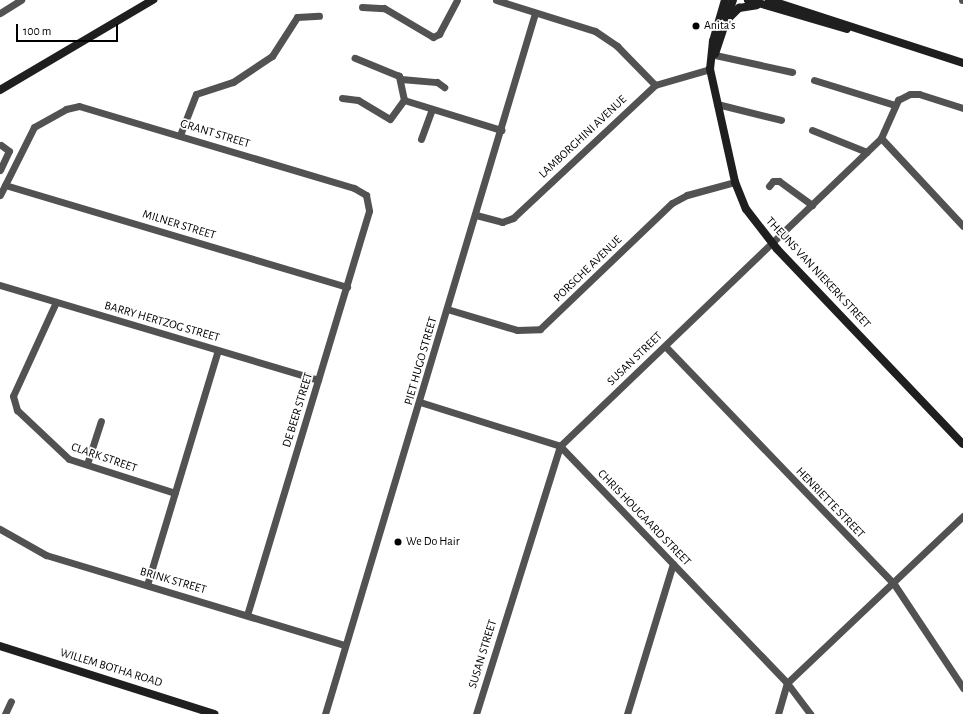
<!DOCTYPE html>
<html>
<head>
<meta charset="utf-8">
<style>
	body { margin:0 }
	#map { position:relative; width:963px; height:714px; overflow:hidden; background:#fff; font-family:"Alegreya Sans",sans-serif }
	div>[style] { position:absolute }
	.street>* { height:7px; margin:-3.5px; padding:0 3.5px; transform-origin:3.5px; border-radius:3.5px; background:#525252 }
	.secondary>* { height:8px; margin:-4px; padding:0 4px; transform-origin:4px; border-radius:4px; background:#1f1f1f }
	.dots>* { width:11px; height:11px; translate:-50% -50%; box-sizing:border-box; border:2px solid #fff; border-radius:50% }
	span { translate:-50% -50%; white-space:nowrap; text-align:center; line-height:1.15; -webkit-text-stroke:3.5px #fff; paint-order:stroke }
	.poi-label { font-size:12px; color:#000 }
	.left { translate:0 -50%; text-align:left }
	.street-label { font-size:12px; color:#000 }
	.scale { position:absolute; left:16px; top:24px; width:102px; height:18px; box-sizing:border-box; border:2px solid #000; border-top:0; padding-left:5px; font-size:12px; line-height:14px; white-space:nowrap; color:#000; -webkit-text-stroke:3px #fff; paint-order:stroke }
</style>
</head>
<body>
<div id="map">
	<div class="street">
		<div style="left:496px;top:0;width:104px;rotate:17.4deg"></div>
		<div style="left:595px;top:31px;width:27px;rotate:34deg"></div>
		<div style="left:617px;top:46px;width:54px;rotate:45.7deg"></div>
		<div style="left:962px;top:0;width:1px"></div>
		<div style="left:362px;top:7px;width:22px;rotate:3deg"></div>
		<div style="left:384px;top:8px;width:57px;rotate:30.6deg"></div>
		<div style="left:433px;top:37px;width:7px;rotate:-27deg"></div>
		<div style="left:439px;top:34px;width:38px;rotate:-62deg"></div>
		<div style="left:0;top:13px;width:25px;rotate:-32deg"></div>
		<div style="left:715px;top:55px;width:79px;rotate:12.4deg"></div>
		<div style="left:401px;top:79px;width:36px;rotate:5deg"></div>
		<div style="left:437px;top:82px;width:9px;rotate:36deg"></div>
		<div style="left:814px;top:80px;width:85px;rotate:17.2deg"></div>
		<div style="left:342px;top:98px;width:16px;rotate:7deg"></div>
		<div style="left:358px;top:100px;width:37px;rotate:31deg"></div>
		<div style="left:390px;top:119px;width:24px;rotate:-54deg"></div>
		<div style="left:404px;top:100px;width:25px;rotate:-102deg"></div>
		<div style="left:399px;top:76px;width:48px;rotate:-157.8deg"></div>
		<div style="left:404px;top:100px;width:102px;rotate:17.2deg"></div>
		<div style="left:717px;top:104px;width:66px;rotate:14deg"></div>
		<div style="left:812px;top:130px;width:59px;rotate:21.8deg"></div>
		<div style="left:180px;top:135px;width:44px;rotate:-68.7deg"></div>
		<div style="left:196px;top:94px;width:39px;rotate:-18deg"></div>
		<div style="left:233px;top:82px;width:47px;rotate:-33.7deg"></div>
		<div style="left:272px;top:56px;width:46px;rotate:-57.3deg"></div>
		<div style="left:297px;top:17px;width:22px;rotate:-3deg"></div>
		<div style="left:881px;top:138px;width:120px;rotate:47deg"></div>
		<div style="left:421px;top:139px;width:32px;rotate:-70deg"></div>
		<div style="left:0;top:170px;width:21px;rotate:-65deg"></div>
		<div style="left:9px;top:151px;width:10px;rotate:-143deg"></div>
		<div style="left:5px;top:185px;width:357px;rotate:16.6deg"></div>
		<div style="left:769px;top:186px;width:6px;rotate:-51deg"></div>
		<div style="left:773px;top:181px;width:6px"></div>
		<div style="left:779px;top:181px;width:41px;rotate:36deg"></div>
		<div style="left:0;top:195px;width:76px;rotate:-63.4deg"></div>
		<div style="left:34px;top:127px;width:37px;rotate:-29deg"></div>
		<div style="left:66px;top:109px;width:13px;rotate:-13deg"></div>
		<div style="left:79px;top:106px;width:287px;rotate:16.6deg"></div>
		<div style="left:354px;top:188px;width:14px;rotate:30deg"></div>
		<div style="left:366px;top:195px;width:16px;rotate:79deg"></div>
		<div style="left:369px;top:211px;width:421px;rotate:106.8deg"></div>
		<div style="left:476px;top:215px;width:27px;rotate:15deg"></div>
		<div style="left:502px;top:222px;width:12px;rotate:-20deg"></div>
		<div style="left:513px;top:218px;width:195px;rotate:-43.1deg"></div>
		<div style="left:655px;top:85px;width:57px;rotate:-16.2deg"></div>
		<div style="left:0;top:285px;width:332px;rotate:16.6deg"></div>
		<div style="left:56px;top:302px;width:103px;rotate:114.6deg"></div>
		<div style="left:13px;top:396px;width:15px;rotate:74deg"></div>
		<div style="left:17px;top:410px;width:71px;rotate:43.3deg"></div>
		<div style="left:69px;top:459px;width:111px;rotate:17.8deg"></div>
		<div style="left:447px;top:309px;width:73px;rotate:16.7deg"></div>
		<div style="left:517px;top:330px;width:23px;rotate:-2deg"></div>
		<div style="left:540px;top:329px;width:182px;rotate:-43.7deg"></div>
		<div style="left:672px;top:203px;width:17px;rotate:-28deg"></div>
		<div style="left:687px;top:195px;width:50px;rotate:-15.2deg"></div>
		<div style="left:665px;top:346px;width:330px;rotate:46.1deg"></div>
		<div style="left:894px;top:584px;width:125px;rotate:56.4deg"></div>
		<div style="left:420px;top:402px;width:147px;rotate:17.4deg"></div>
		<div style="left:560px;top:446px;width:328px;rotate:46.2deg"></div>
		<div style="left:787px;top:683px;width:39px;rotate:53deg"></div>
		<div style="left:87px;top:464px;width:45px;rotate:-72deg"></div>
		<div style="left:0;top:529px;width:53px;rotate:29.5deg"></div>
		<div style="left:46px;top:555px;width:312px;rotate:16.8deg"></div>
		<div style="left:147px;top:585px;width:245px;rotate:-73.2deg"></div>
		<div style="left:5px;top:714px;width:14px;rotate:-65deg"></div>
		<div style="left:325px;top:714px;width:732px;rotate:-73.32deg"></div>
		<div style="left:476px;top:714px;width:281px;rotate:-72.6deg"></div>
		<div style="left:560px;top:446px;width:445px;rotate:-43.8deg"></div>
		<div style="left:881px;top:138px;width:42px;rotate:-65.9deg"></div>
		<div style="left:898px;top:100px;width:13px;rotate:-27deg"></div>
		<div style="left:910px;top:94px;width:9px"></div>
		<div style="left:919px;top:94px;width:46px;rotate:17.7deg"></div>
		<div style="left:627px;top:714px;width:157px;rotate:-73deg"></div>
		<div style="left:778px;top:714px;width:32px;rotate:-74deg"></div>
		<div style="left:787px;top:683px;width:243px;rotate:-43.5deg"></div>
	</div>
	<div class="secondary">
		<div style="left:725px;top:0;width:43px;rotate:106.3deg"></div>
		<div style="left:713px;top:41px;width:28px;rotate:96deg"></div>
		<div style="left:710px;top:69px;width:116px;rotate:77.5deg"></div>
		<div style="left:735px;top:182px;width:29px;rotate:68deg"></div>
		<div style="left:746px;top:209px;width:51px;rotate:52.2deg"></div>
		<div style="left:777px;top:249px;width:269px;rotate:46.4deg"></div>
		<div style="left:748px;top:0;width:103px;rotate:16.3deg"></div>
		<div style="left:769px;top:0;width:204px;rotate:18deg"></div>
		<div style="left:728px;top:19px;width:16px;rotate:-45deg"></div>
		<div style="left:739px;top:8px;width:18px;rotate:-9deg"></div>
		<div style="left:715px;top:54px;width:57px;rotate:-71.6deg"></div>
		<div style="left:0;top:90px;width:178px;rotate:-30.5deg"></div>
		<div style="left:0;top:646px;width:225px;rotate:17.6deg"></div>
	</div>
	<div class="dots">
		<div style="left:696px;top:26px;background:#000"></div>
		<div style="left:398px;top:542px;background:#000"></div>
	</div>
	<div class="poi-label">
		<span class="left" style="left:704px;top:26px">Anita's</span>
		<span class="left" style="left:406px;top:542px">We Do Hair</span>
	</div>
	<div class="street-label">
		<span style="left:215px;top:134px;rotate:17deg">GRANT STREET</span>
		<span style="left:583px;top:137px;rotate:-43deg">LAMBORGHINI AVENUE</span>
		<span style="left:179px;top:225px;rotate:17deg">MILNER STREET</span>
		<span style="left:588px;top:269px;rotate:-44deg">PORSCHE AVENUE</span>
		<span style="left:818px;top:273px;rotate:47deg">THEUNS VAN NIEKERK STREET</span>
		<span style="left:162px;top:322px;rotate:16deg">BARRY HERTZOG STREET</span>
		<span style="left:635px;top:359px;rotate:-44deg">SUSAN STREET</span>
		<span style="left:421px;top:361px;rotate:-74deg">PIET HUGO STREET</span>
		<span style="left:298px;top:410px;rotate:-73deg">DE BEER STREET</span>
		<span style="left:104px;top:458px;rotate:19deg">CLARK STREET</span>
		<span style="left:830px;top:503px;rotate:46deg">HENRIETTE STREET</span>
		<span style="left:644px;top:518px;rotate:46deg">CHRIS HOUGAARD STREET</span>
		<span style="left:173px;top:581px;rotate:16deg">BRINK STREET</span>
		<span style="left:483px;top:654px;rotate:-73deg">SUSAN STREET</span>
		<span style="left:111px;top:668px;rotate:17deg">WILLEM BOTHA ROAD</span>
	</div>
	<div class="scale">100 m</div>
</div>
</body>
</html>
